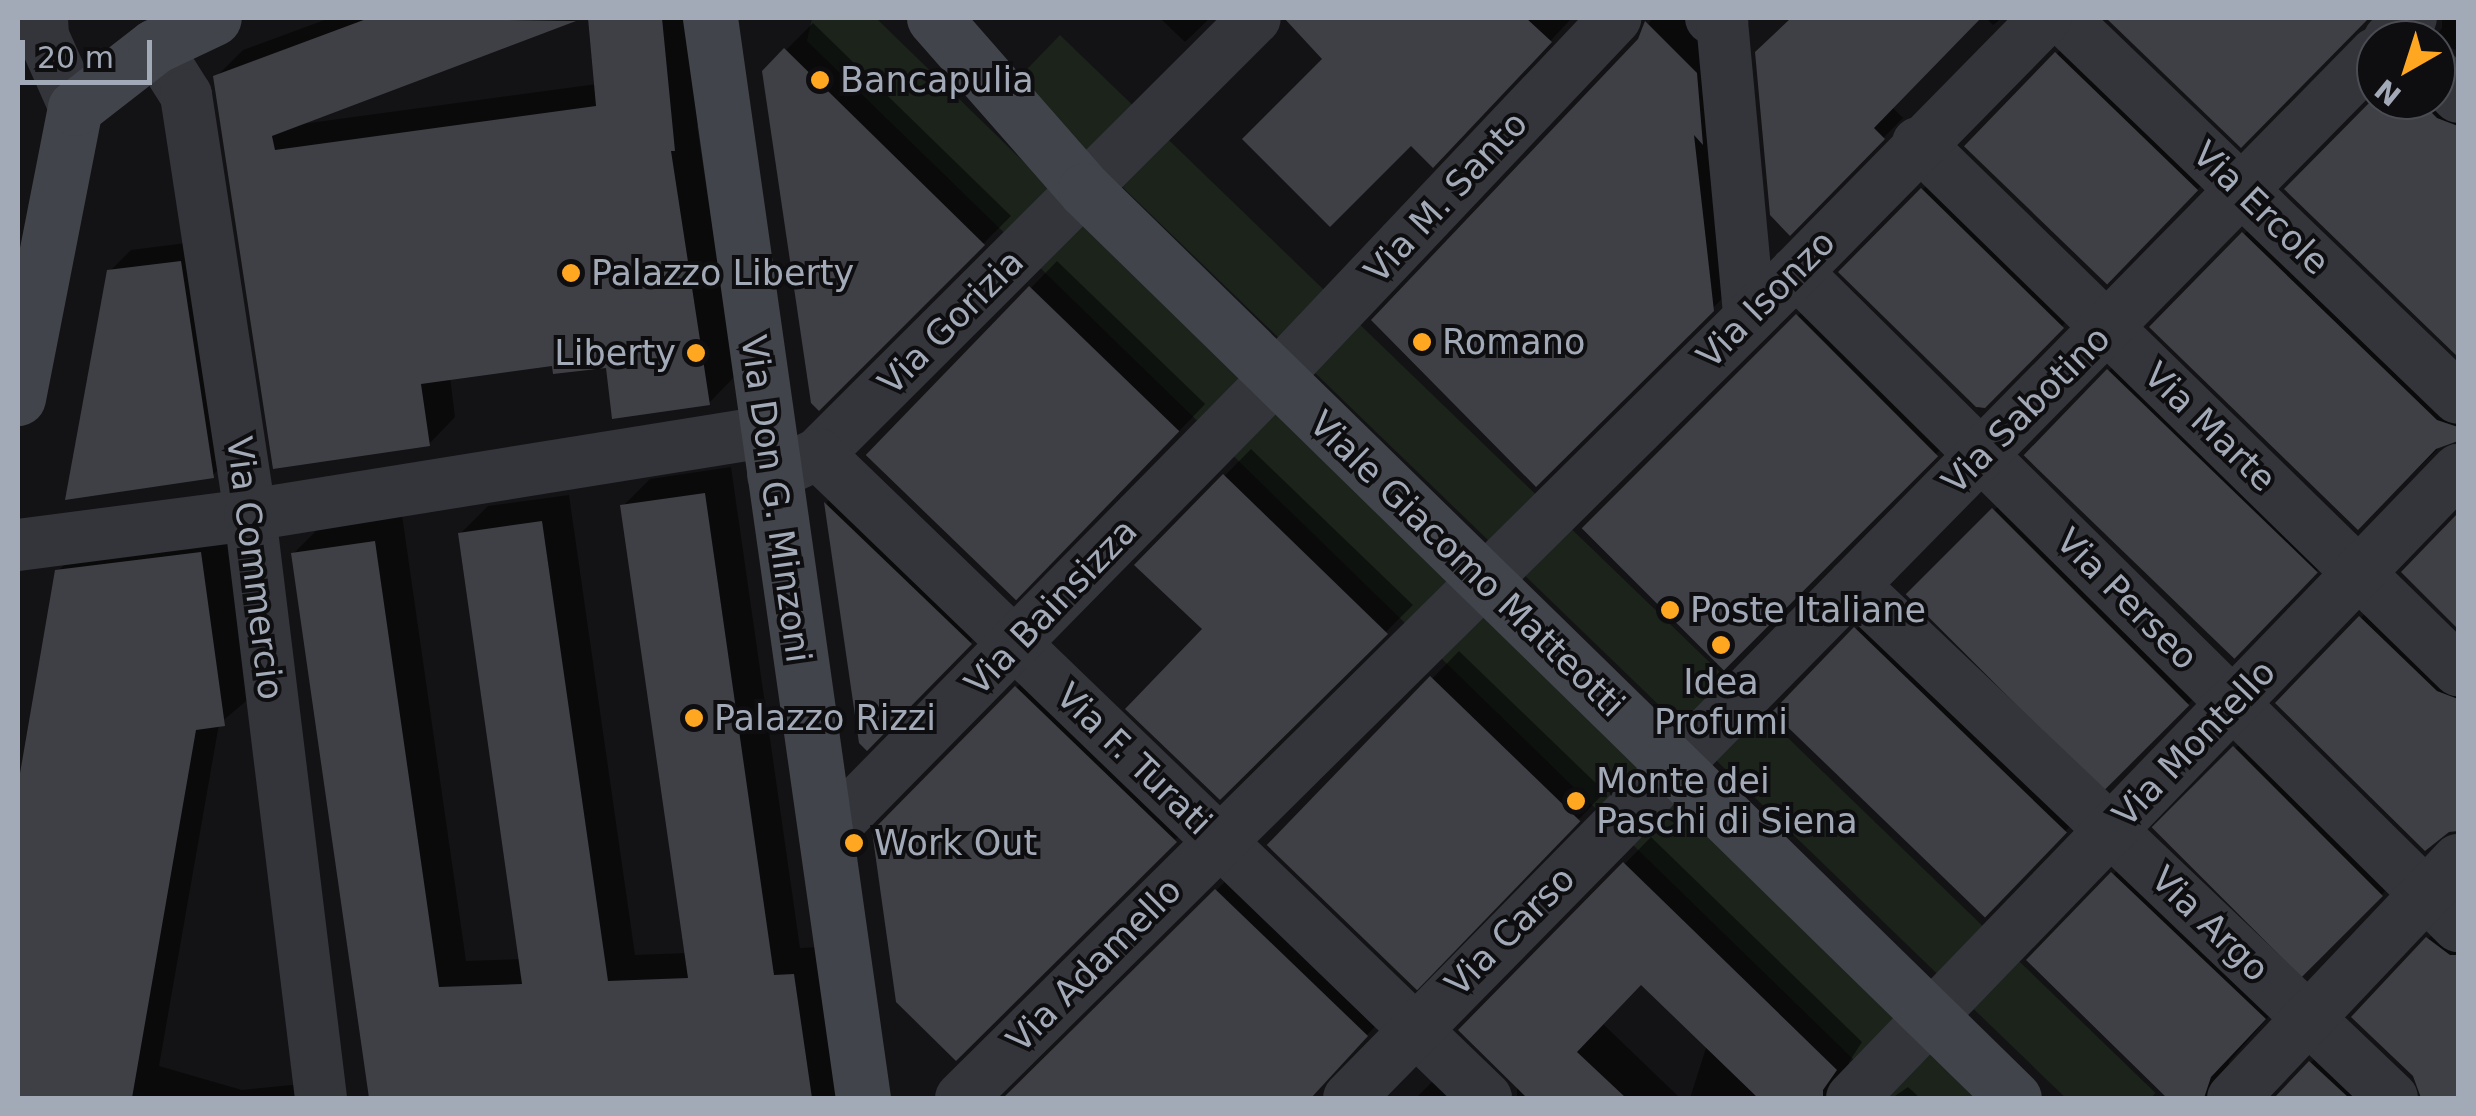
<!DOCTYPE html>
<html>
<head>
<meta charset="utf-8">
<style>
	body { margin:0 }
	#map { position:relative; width:2476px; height:1116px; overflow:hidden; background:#131315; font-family:"DejaVu Sans",sans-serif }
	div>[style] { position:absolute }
	.green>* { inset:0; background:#1b231b; transform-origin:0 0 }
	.shadow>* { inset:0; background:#0007; transform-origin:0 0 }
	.building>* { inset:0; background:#3f4045; transform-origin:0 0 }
	.street>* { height:52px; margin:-26px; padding:0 26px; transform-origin:26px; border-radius:26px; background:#33353a }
	.secondary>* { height:55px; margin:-27.5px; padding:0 27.5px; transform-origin:27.5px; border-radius:27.5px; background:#41444a }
	.dots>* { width:28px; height:28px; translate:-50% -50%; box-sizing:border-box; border:5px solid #0e0e10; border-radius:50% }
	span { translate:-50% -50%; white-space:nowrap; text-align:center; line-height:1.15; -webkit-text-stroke:8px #0e0e10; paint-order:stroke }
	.poi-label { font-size:35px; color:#a3aab7 }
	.left { translate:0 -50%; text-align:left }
	.right { translate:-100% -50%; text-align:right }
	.street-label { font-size:35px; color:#a3aab7 }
	.frame { position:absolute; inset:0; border:20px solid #a3aab7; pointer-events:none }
	.north { position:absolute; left:2356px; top:20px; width:100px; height:100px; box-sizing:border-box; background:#0e0e10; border:2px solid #4a4c53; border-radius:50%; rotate:219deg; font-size:28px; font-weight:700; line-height:40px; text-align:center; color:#a3aab7 }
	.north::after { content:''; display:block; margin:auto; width:35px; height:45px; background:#ffa721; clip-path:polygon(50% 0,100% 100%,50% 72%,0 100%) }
	.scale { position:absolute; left:20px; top:40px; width:132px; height:45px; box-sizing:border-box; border:5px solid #a3aab7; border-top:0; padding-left:12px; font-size:30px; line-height:35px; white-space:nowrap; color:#a3aab7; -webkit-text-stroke:8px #0e0e10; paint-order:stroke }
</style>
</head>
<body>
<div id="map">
	<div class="green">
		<div style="clip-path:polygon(812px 18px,876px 18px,1986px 1098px,1893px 1098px,807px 41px)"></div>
		<div style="left:1060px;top:35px;width:1523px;height:66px;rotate:44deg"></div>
	</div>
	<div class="shadow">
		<div style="clip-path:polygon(330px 18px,579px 18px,302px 124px,597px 84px,591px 18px,691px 18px,701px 122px,697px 126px,735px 376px,709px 403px,608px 365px,554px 364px,450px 377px,455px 417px,429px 444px,216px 77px,243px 50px)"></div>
		<div style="clip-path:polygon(1160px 18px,1210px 18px,1185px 42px)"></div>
		<div style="clip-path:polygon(1286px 18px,1569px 18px,1571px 19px,1454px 143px,1326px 59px)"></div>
		<div style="clip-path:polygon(1652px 18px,1691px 18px,1720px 48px,1737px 284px,1536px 483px,1640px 40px)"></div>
		<div style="clip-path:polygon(1794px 18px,1978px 18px,1892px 107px,1903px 118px,1790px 232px,1758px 53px)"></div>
		<div style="clip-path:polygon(1986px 18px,2002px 18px,1993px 25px)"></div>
		<div style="clip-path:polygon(2109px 18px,2366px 18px,2241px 144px)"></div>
		<div style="clip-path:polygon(2442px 18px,2458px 18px,2458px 51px,2433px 40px,2442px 28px)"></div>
		<div style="clip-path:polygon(813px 23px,1011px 216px,819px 407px,764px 72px)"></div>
		<div style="left:2084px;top:26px;width:195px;height:167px;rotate:44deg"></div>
		<div style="clip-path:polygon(2458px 85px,2458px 353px,2288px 189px,2376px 99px,2436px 100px)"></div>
		<div style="left:1950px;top:162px;width:195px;height:154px;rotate:45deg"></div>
		<div style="clip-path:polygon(2270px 208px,2458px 389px,2458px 439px,2448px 439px,2358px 527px,2153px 327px)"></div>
		<div style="clip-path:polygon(202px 241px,234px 454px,213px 475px,109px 272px,131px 250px)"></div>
		<div style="left:1057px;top:261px;width:206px;height:270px;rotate:44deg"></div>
		<div style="left:1825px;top:289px;width:195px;height:338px;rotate:45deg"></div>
		<div style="clip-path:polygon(2136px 344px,2342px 545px,2259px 630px,2109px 371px)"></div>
		<div style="clip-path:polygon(1251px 449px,1413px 605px,1220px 796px,1205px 629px,1137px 565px)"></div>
		<div style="clip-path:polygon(731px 467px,800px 948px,820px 947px,842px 1098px,371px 1098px,293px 554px,321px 526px,402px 515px,466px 961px,521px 959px,460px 534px,488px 506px,569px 495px,635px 955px,687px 953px,623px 506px,650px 479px)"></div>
		<div style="clip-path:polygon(847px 482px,991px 621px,867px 747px,861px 742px,827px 502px)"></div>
		<div style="clip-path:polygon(2021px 483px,2216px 675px,2137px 757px,1911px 595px)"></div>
		<div style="clip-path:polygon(2458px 516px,2458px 625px,2404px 572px)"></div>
		<div style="clip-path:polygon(228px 526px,252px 696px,219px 724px,159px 1066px,242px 1090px,321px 1082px,333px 1098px,18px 1098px,18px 800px,57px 572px,85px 544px)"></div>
		<div style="clip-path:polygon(2387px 591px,2458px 661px,2458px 829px,2450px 829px,2278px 703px)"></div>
		<div style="clip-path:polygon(1883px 602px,2093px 802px,2011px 888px,1775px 711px)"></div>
		<div style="left:1459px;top:651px;width:203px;height:270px;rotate:44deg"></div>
		<div style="clip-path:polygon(1044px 660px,1202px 813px,956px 1057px,874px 832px)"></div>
		<div style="clip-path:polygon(2256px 727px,2403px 872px,2328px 951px,2157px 829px)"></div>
		<div style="clip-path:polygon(1651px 837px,1862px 1042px,1849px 1062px,1850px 1079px,1868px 1098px,1690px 1098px,1707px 1045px,1642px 982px,1602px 1023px,1680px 1098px,1517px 1098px,1517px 1088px,1462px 1030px)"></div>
		<div style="clip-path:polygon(2139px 848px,2290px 992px,2229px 1062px,2230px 1081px,2247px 1098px,2171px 1098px,2030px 960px)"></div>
		<div style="clip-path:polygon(1244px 863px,1393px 1008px,1306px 1098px,1007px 1098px)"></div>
		<div style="clip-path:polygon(2454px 913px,2458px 916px,2458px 1098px,2423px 1098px,2428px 939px)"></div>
		<div style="clip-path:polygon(2337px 1037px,2406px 1098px,2275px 1098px)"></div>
		<div style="clip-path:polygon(1450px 1064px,1503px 1098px,1416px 1098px)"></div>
		<div style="clip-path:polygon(1908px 1087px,1920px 1098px,1892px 1098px)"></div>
	</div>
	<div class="building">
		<div style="clip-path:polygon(369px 18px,576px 21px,272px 136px,275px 150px,596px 106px,588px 18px,662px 18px,675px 151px,671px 151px,710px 405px,612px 419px,606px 368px,553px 374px,552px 366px,421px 384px,430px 446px,273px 469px,213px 76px)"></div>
		<div style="clip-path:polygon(1284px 18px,1526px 18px,1552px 42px,1433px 168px,1411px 146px,1330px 227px,1242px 139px,1322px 59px)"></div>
		<div style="clip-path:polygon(1791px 18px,1981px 18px,1874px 128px,1885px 139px,1790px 236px,1770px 215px,1755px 52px)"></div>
		<div style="clip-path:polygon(2106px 18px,2369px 18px,2241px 148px)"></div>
		<div style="clip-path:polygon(1645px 21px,1697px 73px,1703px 145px,1694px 135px,1714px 311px,1536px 487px,1371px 320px,1638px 39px)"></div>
		<div style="clip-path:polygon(784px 48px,985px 245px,819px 411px,811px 403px,762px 71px)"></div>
		<div style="left:2055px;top:52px;width:199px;height:131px;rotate:44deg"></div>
		<div style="clip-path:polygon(2372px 100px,2419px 100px,2437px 118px,2458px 126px,2458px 357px,2284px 189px)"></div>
		<div style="clip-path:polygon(1921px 188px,2064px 328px,1985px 408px,1976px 407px,1838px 272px)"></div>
		<div style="clip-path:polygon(2242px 232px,2437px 420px,2458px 427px,2458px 441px,2436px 449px,2358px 530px,2149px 327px)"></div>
		<div style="clip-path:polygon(181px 261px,214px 478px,65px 500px,107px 270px)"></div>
		<div style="left:1029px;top:286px;width:209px;height:235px;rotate:44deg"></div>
		<div style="left:1796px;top:314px;width:201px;height:303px;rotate:45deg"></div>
		<div style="left:2107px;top:369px;width:293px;height:120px;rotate:44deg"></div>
		<div style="clip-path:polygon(1223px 474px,1388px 634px,1220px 800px,1125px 709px,1202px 629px,1134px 565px)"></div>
		<div style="clip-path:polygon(705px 493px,774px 975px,794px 974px,812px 1098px,369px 1098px,291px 553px,375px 541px,439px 987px,522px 984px,458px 533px,542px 521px,608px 981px,688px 978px,620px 505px)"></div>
		<div style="clip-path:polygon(824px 502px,972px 644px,867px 751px,859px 743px)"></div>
		<div style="left:1992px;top:508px;width:279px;height:122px;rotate:45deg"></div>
		<div style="clip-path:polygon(2458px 513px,2458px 629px,2401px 572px)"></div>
		<div style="clip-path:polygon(201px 552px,225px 726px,196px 730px,132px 1098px,18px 1098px,18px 785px,55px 570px)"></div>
		<div style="clip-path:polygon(2359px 616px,2437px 691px,2458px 699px,2458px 831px,2449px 832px,2425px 851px,2275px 703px)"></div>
		<div style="left:1854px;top:627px;width:296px;height:118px;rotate:44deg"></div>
		<div style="left:1430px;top:676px;width:209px;height:235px;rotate:44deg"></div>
		<div style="clip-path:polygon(1015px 686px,1177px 842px,956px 1061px,896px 1002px,872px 831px)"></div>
		<div style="left:2233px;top:746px;width:212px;height:115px;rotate:45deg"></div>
		<div style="clip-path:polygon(1623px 862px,1837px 1070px,1823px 1090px,1823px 1098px,1758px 1098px,1641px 985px,1577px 1052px,1626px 1098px,1527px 1098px,1458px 1030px)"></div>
		<div style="clip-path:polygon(2111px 872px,2266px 1019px,2211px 1077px,2204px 1098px,2167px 1098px,2026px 960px)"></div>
		<div style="clip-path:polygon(1215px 889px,1368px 1036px,1311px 1098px,1003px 1098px)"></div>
		<div style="clip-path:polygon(2426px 937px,2450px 955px,2458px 955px,2458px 1098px,2421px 1098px,2413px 1076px,2351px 1017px)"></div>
		<div style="clip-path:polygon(2309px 1061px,2349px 1098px,2274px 1098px)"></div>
	</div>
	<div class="street">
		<div style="left:42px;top:18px;width:18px;rotate:87deg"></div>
		<div style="left:43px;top:36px;width:79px;rotate:66deg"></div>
		<div style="left:1711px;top:18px;width:12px;rotate:20deg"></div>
		<div style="left:1722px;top:22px;width:294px;rotate:84.7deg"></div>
		<div style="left:2063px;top:18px;width:548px;rotate:43.89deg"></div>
		<div style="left:2389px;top:40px;width:31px;rotate:-45deg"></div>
		<div style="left:155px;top:46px;width:58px;rotate:57.7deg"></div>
		<div style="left:186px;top:95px;width:425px;rotate:81.3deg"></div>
		<div style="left:250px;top:515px;width:587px;rotate:83.06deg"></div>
		<div style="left:2436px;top:74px;width:32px;rotate:46deg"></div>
		<div style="left:1918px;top:143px;width:755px;rotate:44.3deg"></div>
		<div style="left:1796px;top:272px;width:931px;rotate:44.65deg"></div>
		<div style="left:818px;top:454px;width:617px;rotate:-44.93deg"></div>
		<div style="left:773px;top:475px;width:50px;rotate:-25deg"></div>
		<div style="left:818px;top:454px;width:928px;rotate:43.95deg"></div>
		<div style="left:18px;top:545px;width:234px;rotate:-7.4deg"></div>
		<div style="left:250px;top:515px;width:522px;rotate:-9.16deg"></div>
		<div style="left:1853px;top:585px;width:744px;rotate:43.58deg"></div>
		<div style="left:825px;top:836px;width:643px;rotate:-45.5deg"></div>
		<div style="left:1276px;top:377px;width:494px;rotate:-46.6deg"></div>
		<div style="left:961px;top:1098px;width:1175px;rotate:-44.69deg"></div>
		<div style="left:1796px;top:272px;width:356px;rotate:-45.5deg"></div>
		<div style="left:1349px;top:1098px;width:1465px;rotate:-45.5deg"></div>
		<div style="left:1852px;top:1098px;width:873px;rotate:-46.02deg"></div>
		<div style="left:2233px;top:1098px;width:328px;rotate:-46.6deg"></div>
	</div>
	<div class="secondary">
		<div style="left:710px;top:18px;width:1091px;rotate:81.94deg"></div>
		<div style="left:934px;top:18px;width:229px;rotate:48.7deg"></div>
		<div style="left:1085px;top:190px;width:1299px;rotate:44.35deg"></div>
		<div style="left:18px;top:398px;width:296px;rotate:-78.9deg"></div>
		<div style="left:75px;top:108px;width:101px;rotate:-37.8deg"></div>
		<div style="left:155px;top:46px;width:65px;rotate:-25.4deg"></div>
	</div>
	<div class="dots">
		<div style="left:820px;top:80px;background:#ffa721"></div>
		<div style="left:571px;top:273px;background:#ffa721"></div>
		<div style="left:1422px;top:342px;background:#ffa721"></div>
		<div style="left:696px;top:353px;background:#ffa721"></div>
		<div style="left:1670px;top:610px;background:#ffa721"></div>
		<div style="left:1721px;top:645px;background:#ffa721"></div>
		<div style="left:694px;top:718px;background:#ffa721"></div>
		<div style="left:1576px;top:801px;background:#ffa721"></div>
		<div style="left:854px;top:843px;background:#ffa721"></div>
	</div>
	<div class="poi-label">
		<span class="left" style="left:840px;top:80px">Bancapulia</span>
		<span class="left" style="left:591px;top:273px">Palazzo Liberty</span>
		<span class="left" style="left:1442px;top:342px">Romano</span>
		<span class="right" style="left:676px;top:353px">Liberty</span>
		<span class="left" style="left:1690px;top:610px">Poste Italiane</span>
		<span style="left:1721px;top:702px">Idea<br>Profumi</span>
		<span class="left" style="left:714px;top:718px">Palazzo Rizzi</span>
		<span class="left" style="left:1596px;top:801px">Monte dei<br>Paschi di Siena</span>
		<span class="left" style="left:874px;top:843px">Work Out</span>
	</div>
	<div class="street-label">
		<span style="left:1446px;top:197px;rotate:-47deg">Via M. Santo</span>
		<span style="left:2261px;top:208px;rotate:44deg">Via Ercole</span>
		<span style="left:1766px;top:299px;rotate:-45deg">Via Isonzo</span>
		<span style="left:951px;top:322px;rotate:-45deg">Via Gorizia</span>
		<span style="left:2026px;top:410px;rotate:-45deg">Via Sabotino</span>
		<span style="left:2210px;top:427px;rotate:44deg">Via Marte</span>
		<span style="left:776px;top:499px;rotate:82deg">Via Don G. Minzoni</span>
		<span style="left:1467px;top:564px;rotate:44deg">Viale Giacomo Matteotti</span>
		<span style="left:255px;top:568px;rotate:83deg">Via Commercio</span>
		<span style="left:2127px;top:599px;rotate:45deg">Via Perseo</span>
		<span style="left:1051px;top:607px;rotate:-46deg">Via Bainsizza</span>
		<span style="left:2194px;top:743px;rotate:-46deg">Via Montello</span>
		<span style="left:1134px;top:759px;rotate:44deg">Via F. Turati</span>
		<span style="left:2210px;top:924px;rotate:44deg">Via Argo</span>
		<span style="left:1510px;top:931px;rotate:-45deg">Via Carso</span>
		<span style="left:1094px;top:965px;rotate:-45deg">Via Adamello</span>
	</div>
	<div class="frame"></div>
	<div class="north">N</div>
	<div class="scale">20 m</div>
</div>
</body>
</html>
